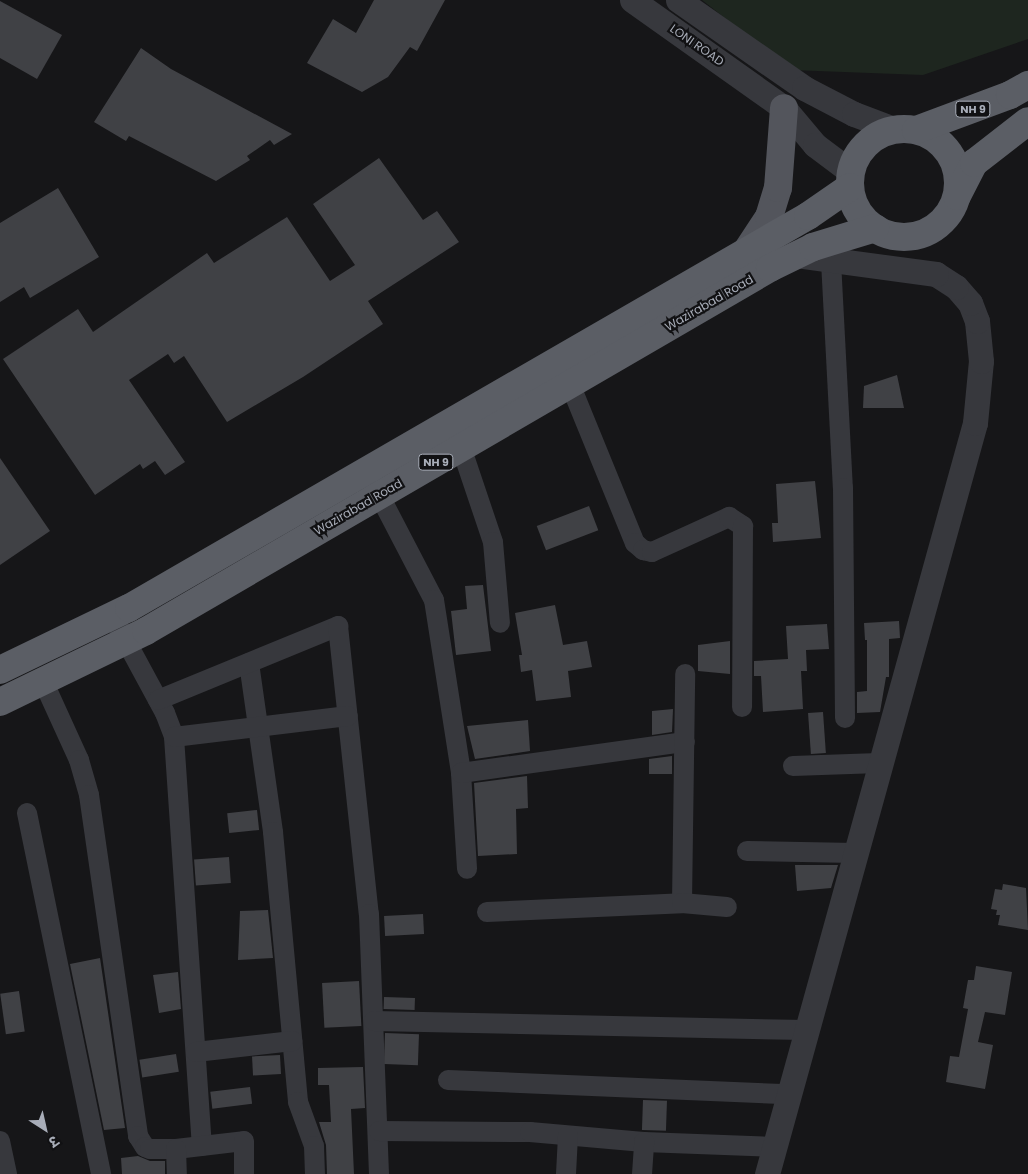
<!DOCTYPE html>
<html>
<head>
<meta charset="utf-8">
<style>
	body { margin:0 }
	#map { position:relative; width:1028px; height:1174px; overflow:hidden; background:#161618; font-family:Poppins,"Noto Sans Devanagari",sans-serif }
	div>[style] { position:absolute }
	.green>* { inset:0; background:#1e261f }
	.building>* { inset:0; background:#404145; transform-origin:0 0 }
	.minor>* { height:20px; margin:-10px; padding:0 10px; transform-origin:10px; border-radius:10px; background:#37383d }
	.tertiary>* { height:25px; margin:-12.5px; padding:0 12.5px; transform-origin:12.5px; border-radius:12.5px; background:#37383d }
	.primary>* { height:28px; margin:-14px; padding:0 14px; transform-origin:14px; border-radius:14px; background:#53555c }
	.trunk>* { height:28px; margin:-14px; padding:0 14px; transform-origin:14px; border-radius:14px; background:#5b5e65 }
	.trunk>.ring { margin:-14px; padding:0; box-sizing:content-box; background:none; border:28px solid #5b5e65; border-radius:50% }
	span { translate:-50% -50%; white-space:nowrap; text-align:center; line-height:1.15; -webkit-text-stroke:4.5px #111113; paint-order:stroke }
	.shield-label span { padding:1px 4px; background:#111113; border:1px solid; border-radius:4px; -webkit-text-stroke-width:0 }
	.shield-label { font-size:11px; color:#a8adb8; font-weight:700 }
	.street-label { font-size:12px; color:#a8adb8 }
	.north { position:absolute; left:20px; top:1104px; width:50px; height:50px; -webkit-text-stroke:4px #111113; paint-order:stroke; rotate:145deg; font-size:14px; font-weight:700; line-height:20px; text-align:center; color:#a8adb8 }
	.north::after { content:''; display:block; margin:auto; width:18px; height:22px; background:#a8adb8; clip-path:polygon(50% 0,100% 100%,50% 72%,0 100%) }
</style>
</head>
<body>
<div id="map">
	<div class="green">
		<div style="clip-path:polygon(702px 0,1028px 0,1028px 39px,923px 75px,791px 70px)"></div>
	</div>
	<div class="building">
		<div style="clip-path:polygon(374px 0,445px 0,417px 51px,410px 47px,388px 77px,362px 92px,307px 63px,333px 19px,356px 33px)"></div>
		<div style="clip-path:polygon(0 1px,62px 35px,37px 79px,0 58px)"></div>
		<div style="clip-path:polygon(141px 48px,171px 69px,292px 134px,274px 145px,270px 140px,247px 156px,250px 160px,216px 181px,129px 136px,126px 141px,94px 122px)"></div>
		<div style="clip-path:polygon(379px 158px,423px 220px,437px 211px,459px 242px,368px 301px,383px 324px,303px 377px,227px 422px,184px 356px,174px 363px,168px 354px,129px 380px,185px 462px,165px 475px,155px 461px,143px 469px,140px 464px,95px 495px,3px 359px,78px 309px,93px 332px,207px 253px,214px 263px,287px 217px,330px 281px,355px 265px,313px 204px)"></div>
		<div style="clip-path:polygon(58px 188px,99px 257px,30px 298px,24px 287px,0 302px,0 223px)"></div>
		<div style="clip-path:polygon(897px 375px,904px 408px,863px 408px,864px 386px)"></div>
		<div style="clip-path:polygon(0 458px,50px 531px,0 565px)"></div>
		<div style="clip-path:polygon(815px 481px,821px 538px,773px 542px,772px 523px,778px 523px,776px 484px)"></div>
		<div style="left:589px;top:506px;width:26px;height:56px;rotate:69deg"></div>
		<div style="clip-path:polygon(483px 585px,491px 651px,456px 655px,451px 611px,467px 609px,465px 586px)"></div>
		<div style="clip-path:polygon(555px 605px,563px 645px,587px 641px,592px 667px,568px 671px,571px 697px,536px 701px,532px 670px,521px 672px,519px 655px,522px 655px,515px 613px)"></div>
		<div style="clip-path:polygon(899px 621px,900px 638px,889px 639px,889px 677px,886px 677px,880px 712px,857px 713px,857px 692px,867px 691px,867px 640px,865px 640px,864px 623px)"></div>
		<div style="clip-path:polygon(827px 624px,829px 649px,806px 650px,807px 671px,801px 671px,803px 709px,763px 712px,761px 676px,754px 676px,754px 661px,788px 659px,786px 626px)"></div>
		<div style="clip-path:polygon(730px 641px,730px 674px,698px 671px,698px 645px)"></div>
		<div style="clip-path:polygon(673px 709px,672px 732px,652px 735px,652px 711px)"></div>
		<div style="left:823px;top:712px;width:41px;height:15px;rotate:86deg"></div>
		<div style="clip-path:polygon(528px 720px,530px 751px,475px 759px,467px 726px)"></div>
		<div style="clip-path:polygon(672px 756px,672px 774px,649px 774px,649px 759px)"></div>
		<div style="clip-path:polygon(527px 776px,528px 808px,516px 809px,517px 854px,478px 856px,474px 783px)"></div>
		<div style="left:257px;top:810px;width:20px;height:30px;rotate:84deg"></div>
		<div style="left:229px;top:857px;width:26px;height:35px;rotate:86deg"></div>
		<div style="clip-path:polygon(795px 865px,838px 865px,831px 888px,797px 891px)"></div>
		<div style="clip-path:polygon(1003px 884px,1026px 888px,1028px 930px,998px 925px,1000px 915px,996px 915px,997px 910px,991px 909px,995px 889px,1002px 890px)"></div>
		<div style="clip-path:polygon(268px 910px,273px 958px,238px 960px,240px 911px)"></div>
		<div style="left:423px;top:914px;width:20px;height:39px;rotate:87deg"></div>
		<div style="clip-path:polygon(100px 958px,125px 1128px,104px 1130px,70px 964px)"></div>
		<div style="clip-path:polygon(976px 966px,1012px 972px,1005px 1015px,985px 1012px,978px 1042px,993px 1045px,985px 1089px,946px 1082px,950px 1056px,959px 1057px,968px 1009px,963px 1008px,968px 980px,974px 980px)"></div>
		<div style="clip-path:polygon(178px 972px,181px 1009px,159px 1013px,153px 975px)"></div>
		<div style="left:359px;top:981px;width:45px;height:37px;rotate:87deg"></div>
		<div style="left:19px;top:991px;width:41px;height:19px;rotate:82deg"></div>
		<div style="left:384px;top:997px;width:31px;height:12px;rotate:2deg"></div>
		<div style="left:385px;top:1033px;width:34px;height:31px;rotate:2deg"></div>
		<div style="left:176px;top:1054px;width:18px;height:37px;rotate:81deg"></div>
		<div style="left:280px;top:1055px;width:19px;height:28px;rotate:87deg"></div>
		<div style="clip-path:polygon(363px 1067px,365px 1108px,351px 1109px,354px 1174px,327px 1174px,326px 1145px,319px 1122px,331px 1122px,329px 1085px,318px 1085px,318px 1068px)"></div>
		<div style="left:250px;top:1087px;width:17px;height:40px;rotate:83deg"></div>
		<div style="left:643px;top:1100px;width:24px;height:30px;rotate:2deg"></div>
		<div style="clip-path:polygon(138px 1156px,150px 1161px,165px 1161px,165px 1174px,122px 1174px,121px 1158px)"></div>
	</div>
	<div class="minor">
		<div style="left:831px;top:261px;width:227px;rotate:87deg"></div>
		<div style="left:843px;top:488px;width:230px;rotate:89.5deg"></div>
		<div style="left:570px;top:384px;width:172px;rotate:67.8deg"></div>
		<div style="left:635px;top:543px;width:11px;rotate:41deg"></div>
		<div style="left:643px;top:550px;width:9px;rotate:13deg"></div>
		<div style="left:652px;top:552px;width:85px;rotate:-24.4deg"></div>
		<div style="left:729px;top:517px;width:17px;rotate:33deg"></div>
		<div style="left:743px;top:526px;width:181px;rotate:90.3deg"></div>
		<div style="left:461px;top:447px;width:100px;rotate:71.4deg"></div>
		<div style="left:493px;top:542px;width:81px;rotate:85.1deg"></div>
		<div style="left:373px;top:483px;width:132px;rotate:62.5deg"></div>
		<div style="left:434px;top:600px;width:175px;rotate:81.1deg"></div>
		<div style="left:461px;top:773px;width:96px;rotate:86.4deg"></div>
		<div style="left:119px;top:628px;width:97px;rotate:61.6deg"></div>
		<div style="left:165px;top:713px;width:26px;rotate:69deg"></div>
		<div style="left:174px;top:737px;width:410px;rotate:86.1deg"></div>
		<div style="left:249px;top:663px;width:171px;rotate:81.9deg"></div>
		<div style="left:273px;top:832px;width:271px;rotate:84.7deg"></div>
		<div style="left:298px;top:1102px;width:47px;rotate:70deg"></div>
		<div style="left:314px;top:1146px;width:28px;rotate:88deg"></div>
		<div style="left:43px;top:681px;width:87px;rotate:65.5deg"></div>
		<div style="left:79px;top:760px;width:36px;rotate:74deg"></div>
		<div style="left:89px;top:795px;width:345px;rotate:81.8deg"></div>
		<div style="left:138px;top:1136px;width:13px;rotate:58deg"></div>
		<div style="left:145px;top:1147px;width:5px;rotate:22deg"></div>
		<div style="left:150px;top:1149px;width:26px"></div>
		<div style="left:176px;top:1149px;width:68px;rotate:-6.7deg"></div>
		<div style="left:244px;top:1141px;width:33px;rotate:90deg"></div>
		<div style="left:158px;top:700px;width:195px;rotate:-22.3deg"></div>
		<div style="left:338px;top:626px;width:290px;rotate:83.9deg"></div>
		<div style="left:369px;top:914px;width:260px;rotate:87.8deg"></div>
		<div style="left:174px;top:737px;width:175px;rotate:-6.9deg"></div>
		<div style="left:793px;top:766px;width:86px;rotate:-2deg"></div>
		<div style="left:461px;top:773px;width:226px;rotate:-7.9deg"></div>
		<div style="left:27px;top:813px;width:369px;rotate:78.4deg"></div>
		<div style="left:747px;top:851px;width:108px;rotate:1.1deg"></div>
		<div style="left:682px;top:903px;width:229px;rotate:-89.2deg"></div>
		<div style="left:487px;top:912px;width:195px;rotate:-2.6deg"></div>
		<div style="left:682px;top:903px;width:45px;rotate:5.1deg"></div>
		<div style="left:374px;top:1021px;width:432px;rotate:1.2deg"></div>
		<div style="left:196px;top:1052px;width:97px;rotate:-6.5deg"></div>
		<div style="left:448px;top:1080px;width:341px;rotate:2.4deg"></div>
		<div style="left:379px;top:1131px;width:151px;rotate:0.4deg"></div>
		<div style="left:530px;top:1132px;width:114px;rotate:5deg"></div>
		<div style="left:644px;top:1142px;width:131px;rotate:2.2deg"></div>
		<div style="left:0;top:1141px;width:34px;rotate:78deg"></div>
		<div style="left:176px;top:1149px;width:25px;rotate:88deg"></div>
		<div style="left:566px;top:1174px;width:38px;rotate:-87deg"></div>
		<div style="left:642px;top:1174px;width:32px;rotate:-86deg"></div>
	</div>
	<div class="tertiary">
		<div style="left:632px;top:0;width:186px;rotate:35.4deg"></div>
		<div style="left:784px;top:108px;width:48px;rotate:50deg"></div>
		<div style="left:815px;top:145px;width:45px;rotate:36.9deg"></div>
		<div style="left:678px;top:0;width:154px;rotate:34.9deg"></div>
		<div style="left:804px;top:88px;width:56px;rotate:27.5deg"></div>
		<div style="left:854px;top:114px;width:43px;rotate:20.6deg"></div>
		<div style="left:767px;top:1174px;width:779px;rotate:-74.52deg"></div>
		<div style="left:975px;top:423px;width:62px;rotate:-84.5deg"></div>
		<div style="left:981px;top:361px;width:40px;rotate:-95.7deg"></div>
		<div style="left:977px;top:321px;width:19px;rotate:-111deg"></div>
		<div style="left:970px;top:303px;width:21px;rotate:-131deg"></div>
		<div style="left:956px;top:287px;width:24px;rotate:-147deg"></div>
		<div style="left:936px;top:274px;width:141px;rotate:-172.3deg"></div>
	</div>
	<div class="primary">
		<div style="left:746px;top:252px;width:42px;rotate:-56.7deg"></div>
		<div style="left:769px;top:217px;width:30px;rotate:-73deg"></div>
		<div style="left:778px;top:188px;width:80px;rotate:-85.7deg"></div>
	</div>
	<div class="trunk">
		<div class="ring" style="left:850px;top:129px;width:80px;height:80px"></div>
		<div style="left:916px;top:130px;width:100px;rotate:-20.4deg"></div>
		<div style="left:1010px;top:95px;width:21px;rotate:-29deg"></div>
		<div style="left:957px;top:196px;width:37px;rotate:-63deg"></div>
		<div style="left:974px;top:163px;width:68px;rotate:-37.9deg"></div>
		<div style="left:0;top:670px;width:143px;rotate:-25.7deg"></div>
		<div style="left:129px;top:608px;width:784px;rotate:-30deg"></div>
		<div style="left:808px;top:216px;width:51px;rotate:-34.6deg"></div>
		<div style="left:0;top:702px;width:162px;rotate:-25.9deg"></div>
		<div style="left:146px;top:631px;width:722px;rotate:-30.19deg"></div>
		<div style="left:770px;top:268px;width:48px;rotate:-26deg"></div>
		<div style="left:813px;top:247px;width:65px;rotate:-17deg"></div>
	</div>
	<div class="shield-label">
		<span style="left:973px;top:109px">NH 9</span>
		<span style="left:436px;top:462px">NH 9</span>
	</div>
	<div class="street-label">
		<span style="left:697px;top:45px;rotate:35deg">LONI ROAD</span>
		<span style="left:709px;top:303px;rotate:-30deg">Wazirabad Road</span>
		<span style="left:358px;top:507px;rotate:-30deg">Wazirabad Road</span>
	</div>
	<div class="north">उ</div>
</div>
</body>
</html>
